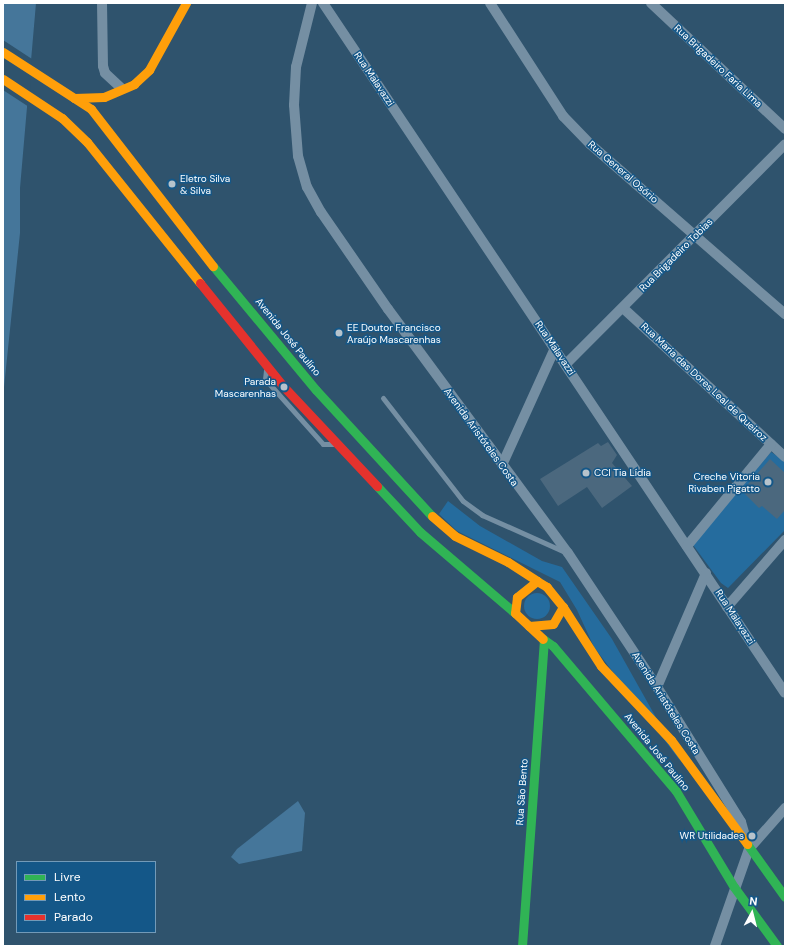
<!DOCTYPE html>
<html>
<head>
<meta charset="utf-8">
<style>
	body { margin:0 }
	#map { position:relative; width:788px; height:949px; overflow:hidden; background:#2f536d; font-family:"DM Sans",sans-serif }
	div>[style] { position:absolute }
	.green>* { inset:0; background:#256c9e }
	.round { border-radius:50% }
	.water>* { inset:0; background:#45769a }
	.pier>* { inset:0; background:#2f536d }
	.building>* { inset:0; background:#4b687e }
	.lane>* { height:5px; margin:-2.5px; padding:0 2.5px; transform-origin:2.5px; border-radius:2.5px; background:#758fa3 }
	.street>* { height:10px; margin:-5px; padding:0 5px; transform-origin:5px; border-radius:5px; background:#758fa3 }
	.fast>* { height:9px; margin:-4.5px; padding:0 4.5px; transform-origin:4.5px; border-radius:4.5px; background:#30b455 }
	.slow>* { height:9px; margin:-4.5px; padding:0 4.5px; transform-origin:4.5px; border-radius:4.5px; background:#ff9f0a }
	.jam>* { height:9px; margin:-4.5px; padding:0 4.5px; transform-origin:4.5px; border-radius:4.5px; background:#e5322d }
	.dots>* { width:11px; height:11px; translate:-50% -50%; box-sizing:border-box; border:2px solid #145788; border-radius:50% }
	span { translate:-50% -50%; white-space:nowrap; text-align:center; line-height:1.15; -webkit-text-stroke:3px #145788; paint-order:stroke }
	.street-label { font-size:10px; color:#fff }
	.poi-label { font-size:10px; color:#fff }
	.left { translate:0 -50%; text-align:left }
	.right { translate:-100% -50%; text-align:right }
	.frame { position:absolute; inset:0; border:4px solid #fff; pointer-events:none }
	.legend { position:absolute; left:16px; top:861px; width:140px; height:72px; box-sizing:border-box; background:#145788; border:1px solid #729ab8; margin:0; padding:5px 7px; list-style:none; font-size:12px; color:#fff }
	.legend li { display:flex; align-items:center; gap:8px; height:20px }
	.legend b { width:20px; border:1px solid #729ab8 }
	.north { position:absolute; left:732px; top:893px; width:40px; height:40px; -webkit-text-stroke:3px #145788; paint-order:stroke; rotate:7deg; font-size:11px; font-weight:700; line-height:16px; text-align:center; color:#fff }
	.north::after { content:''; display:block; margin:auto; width:14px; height:18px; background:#fff; clip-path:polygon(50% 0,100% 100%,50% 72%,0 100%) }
</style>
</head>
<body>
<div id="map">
	<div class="green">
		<div style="clip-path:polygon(771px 452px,785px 461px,785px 530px,728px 588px,721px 583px,693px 545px)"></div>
		<div style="clip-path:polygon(448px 501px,480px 526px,542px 561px,562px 567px,612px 639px,681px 762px,594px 647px,577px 610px,560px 582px,457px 531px,439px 514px)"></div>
		<div class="round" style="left:524px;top:593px;width:26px;height:26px"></div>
	</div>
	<div class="water">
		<div style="clip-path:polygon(3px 3px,36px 3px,20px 188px,20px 233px,3px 397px)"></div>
		<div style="clip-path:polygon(298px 801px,305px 813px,302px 851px,239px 864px,231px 857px,237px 849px)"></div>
	</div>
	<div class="pier">
		<div style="clip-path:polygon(3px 40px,32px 59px,29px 107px,3px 90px)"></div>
	</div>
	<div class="building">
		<div style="clip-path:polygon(608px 442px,617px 455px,612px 463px,632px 486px,602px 508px,587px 487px,558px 506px,540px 479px,598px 443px,601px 446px)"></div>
		<div style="clip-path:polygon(770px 459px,785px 473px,785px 510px,777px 519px,762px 506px,759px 508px,742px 491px)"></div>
	</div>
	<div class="lane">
		<div style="left:266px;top:370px;width:9px;rotate:96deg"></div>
		<div style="left:265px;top:379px;width:87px;rotate:48.3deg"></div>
		<div style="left:323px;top:444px;width:10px"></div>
		<div style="left:383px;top:398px;width:130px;rotate:52.2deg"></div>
		<div style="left:463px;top:501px;width:24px;rotate:36deg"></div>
		<div style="left:482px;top:515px;width:89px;rotate:24deg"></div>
	</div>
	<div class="street">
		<div style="left:102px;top:3px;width:63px;rotate:89.1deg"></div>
		<div style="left:103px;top:66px;width:7px;rotate:74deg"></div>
		<div style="left:105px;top:73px;width:23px;rotate:43deg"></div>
		<div style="left:312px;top:3px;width:66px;rotate:104deg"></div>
		<div style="left:296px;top:67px;width:38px;rotate:93deg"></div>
		<div style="left:294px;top:105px;width:51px;rotate:85.5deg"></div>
		<div style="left:298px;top:156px;width:32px;rotate:74deg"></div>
		<div style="left:307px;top:187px;width:29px;rotate:61deg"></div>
		<div style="left:321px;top:212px;width:118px;rotate:55.4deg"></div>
		<div style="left:388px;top:309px;width:303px;rotate:53.6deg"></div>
		<div style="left:568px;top:553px;width:161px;rotate:56.4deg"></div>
		<div style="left:657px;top:687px;width:159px;rotate:58.1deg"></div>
		<div style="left:741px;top:822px;width:15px;rotate:74deg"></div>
		<div style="left:323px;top:3px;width:830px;rotate:56.2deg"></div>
		<div style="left:490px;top:3px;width:135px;rotate:57.1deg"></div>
		<div style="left:563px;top:116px;width:39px;rotate:46deg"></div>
		<div style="left:590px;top:144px;width:259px;rotate:41.1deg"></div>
		<div style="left:651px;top:3px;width:184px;rotate:43.2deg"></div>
		<div style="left:623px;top:308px;width:220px;rotate:42.6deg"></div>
		<div style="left:566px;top:364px;width:310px;rotate:-45.1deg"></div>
		<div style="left:502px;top:465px;width:128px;rotate:-65.6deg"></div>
		<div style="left:687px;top:546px;width:132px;rotate:-50.5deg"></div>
		<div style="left:727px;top:607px;width:89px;rotate:-49.1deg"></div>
		<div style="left:657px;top:687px;width:124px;rotate:-66.7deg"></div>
		<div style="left:715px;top:946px;width:103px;rotate:-70.7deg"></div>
		<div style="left:749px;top:849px;width:55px;rotate:-48.7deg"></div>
	</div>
	<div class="fast">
		<div style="left:213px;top:266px;width:161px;rotate:50.3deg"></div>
		<div style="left:316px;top:390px;width:171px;rotate:47.4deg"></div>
		<div style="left:377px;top:486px;width:63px;rotate:46.9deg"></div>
		<div style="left:420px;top:532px;width:125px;rotate:40.5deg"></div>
		<div style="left:543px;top:639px;width:12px;rotate:35deg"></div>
		<div style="left:553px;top:646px;width:190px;rotate:49.7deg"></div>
		<div style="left:676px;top:791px;width:112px;rotate:58.9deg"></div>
		<div style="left:734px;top:887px;width:73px;rotate:53.9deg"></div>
		<div style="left:747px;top:844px;width:65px;rotate:54.4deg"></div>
		<div style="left:522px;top:946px;width:307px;rotate:-85.9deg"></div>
	</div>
	<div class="slow">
		<div style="left:3px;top:52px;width:105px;rotate:32.9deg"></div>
		<div style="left:91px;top:109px;width:199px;rotate:52.2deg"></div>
		<div style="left:3px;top:79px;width:71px;rotate:33.5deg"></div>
		<div style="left:62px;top:118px;width:35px;rotate:44deg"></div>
		<div style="left:87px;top:142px;width:181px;rotate:51.3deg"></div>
		<div style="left:74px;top:98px;width:30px;rotate:-2deg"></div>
		<div style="left:104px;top:97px;width:33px;rotate:-23deg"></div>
		<div style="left:134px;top:84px;width:21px;rotate:-43deg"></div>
		<div style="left:149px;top:70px;width:77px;rotate:-61.1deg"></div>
		<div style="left:432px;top:516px;width:30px;rotate:41deg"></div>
		<div style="left:455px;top:536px;width:59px;rotate:26.1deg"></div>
		<div style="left:508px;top:562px;width:35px;rotate:33deg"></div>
		<div style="left:563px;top:607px;width:70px;rotate:57.2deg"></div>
		<div style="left:601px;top:666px;width:102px;rotate:46.6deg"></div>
		<div style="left:671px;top:740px;width:129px;rotate:53.8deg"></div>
		<div style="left:529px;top:626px;width:24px;rotate:-5deg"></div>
		<div style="left:553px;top:624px;width:20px;rotate:-60deg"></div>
		<div style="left:563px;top:607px;width:26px;rotate:-129deg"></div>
		<div style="left:547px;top:587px;width:12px;rotate:-149deg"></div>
		<div style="left:537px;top:581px;width:26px;rotate:141deg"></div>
		<div style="left:517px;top:597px;width:16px;rotate:97deg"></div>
		<div style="left:515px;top:613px;width:38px;rotate:43deg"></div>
	</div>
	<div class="jam">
		<div style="left:200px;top:283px;width:134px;rotate:51.1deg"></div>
		<div style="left:284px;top:387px;width:136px;rotate:46.8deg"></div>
	</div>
	<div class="dots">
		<div style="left:172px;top:184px;background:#b6c3cc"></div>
		<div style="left:339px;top:333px;background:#b6c3cc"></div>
		<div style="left:284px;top:387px;background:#b6c3cc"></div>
		<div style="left:586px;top:473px;background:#b6c3cc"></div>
		<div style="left:768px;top:482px;background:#b6c3cc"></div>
		<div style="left:752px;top:836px;background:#b6c3cc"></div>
	</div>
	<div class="street-label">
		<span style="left:718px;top:66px;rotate:43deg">Rua Brigadeiro Faria Lima</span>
		<span style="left:374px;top:79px;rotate:56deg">Rua Malavazzi</span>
		<span style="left:623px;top:172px;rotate:41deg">Rua General Osório</span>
		<span style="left:676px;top:255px;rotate:-45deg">Rua Brigadeiro Tobias</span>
		<span style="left:288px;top:337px;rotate:51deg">Avenida José Paulino</span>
		<span style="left:555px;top:348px;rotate:56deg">Rua Malavazzi</span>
		<span style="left:704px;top:382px;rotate:43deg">Rua Maria das Dores Leal de Queiroz</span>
		<span style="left:481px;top:437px;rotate:54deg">Avenida Aristóteles Costa</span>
		<span style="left:735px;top:617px;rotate:57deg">Rua Malavazzi</span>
		<span style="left:666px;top:703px;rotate:58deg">Avenida Aristóteles Costa</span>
		<span style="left:657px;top:752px;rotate:51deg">Avenida José Paulino</span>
		<span style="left:522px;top:792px;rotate:-86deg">Rua São Bento</span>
	</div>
	<div class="poi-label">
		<span class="left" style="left:180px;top:184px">Eletro Silva<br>&amp; Silva</span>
		<span class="left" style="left:347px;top:333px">EE Doutor Francisco<br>Araújo Mascarenhas</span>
		<span class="right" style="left:276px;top:387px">Parada<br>Mascarenhas</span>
		<span class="left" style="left:594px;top:473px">CCI Tia Lídia</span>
		<span class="right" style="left:760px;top:482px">Creche Vitoria<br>Rivaben Pigatto</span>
		<span class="right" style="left:744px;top:836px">WR Utilidades</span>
	</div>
	<div class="frame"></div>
	<ul class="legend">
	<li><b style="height:5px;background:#30b455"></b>Livre</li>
	<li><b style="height:5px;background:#ff9f0a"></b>Lento</li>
	<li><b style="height:5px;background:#e5322d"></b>Parado</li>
	</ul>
	<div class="north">N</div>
</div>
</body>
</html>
